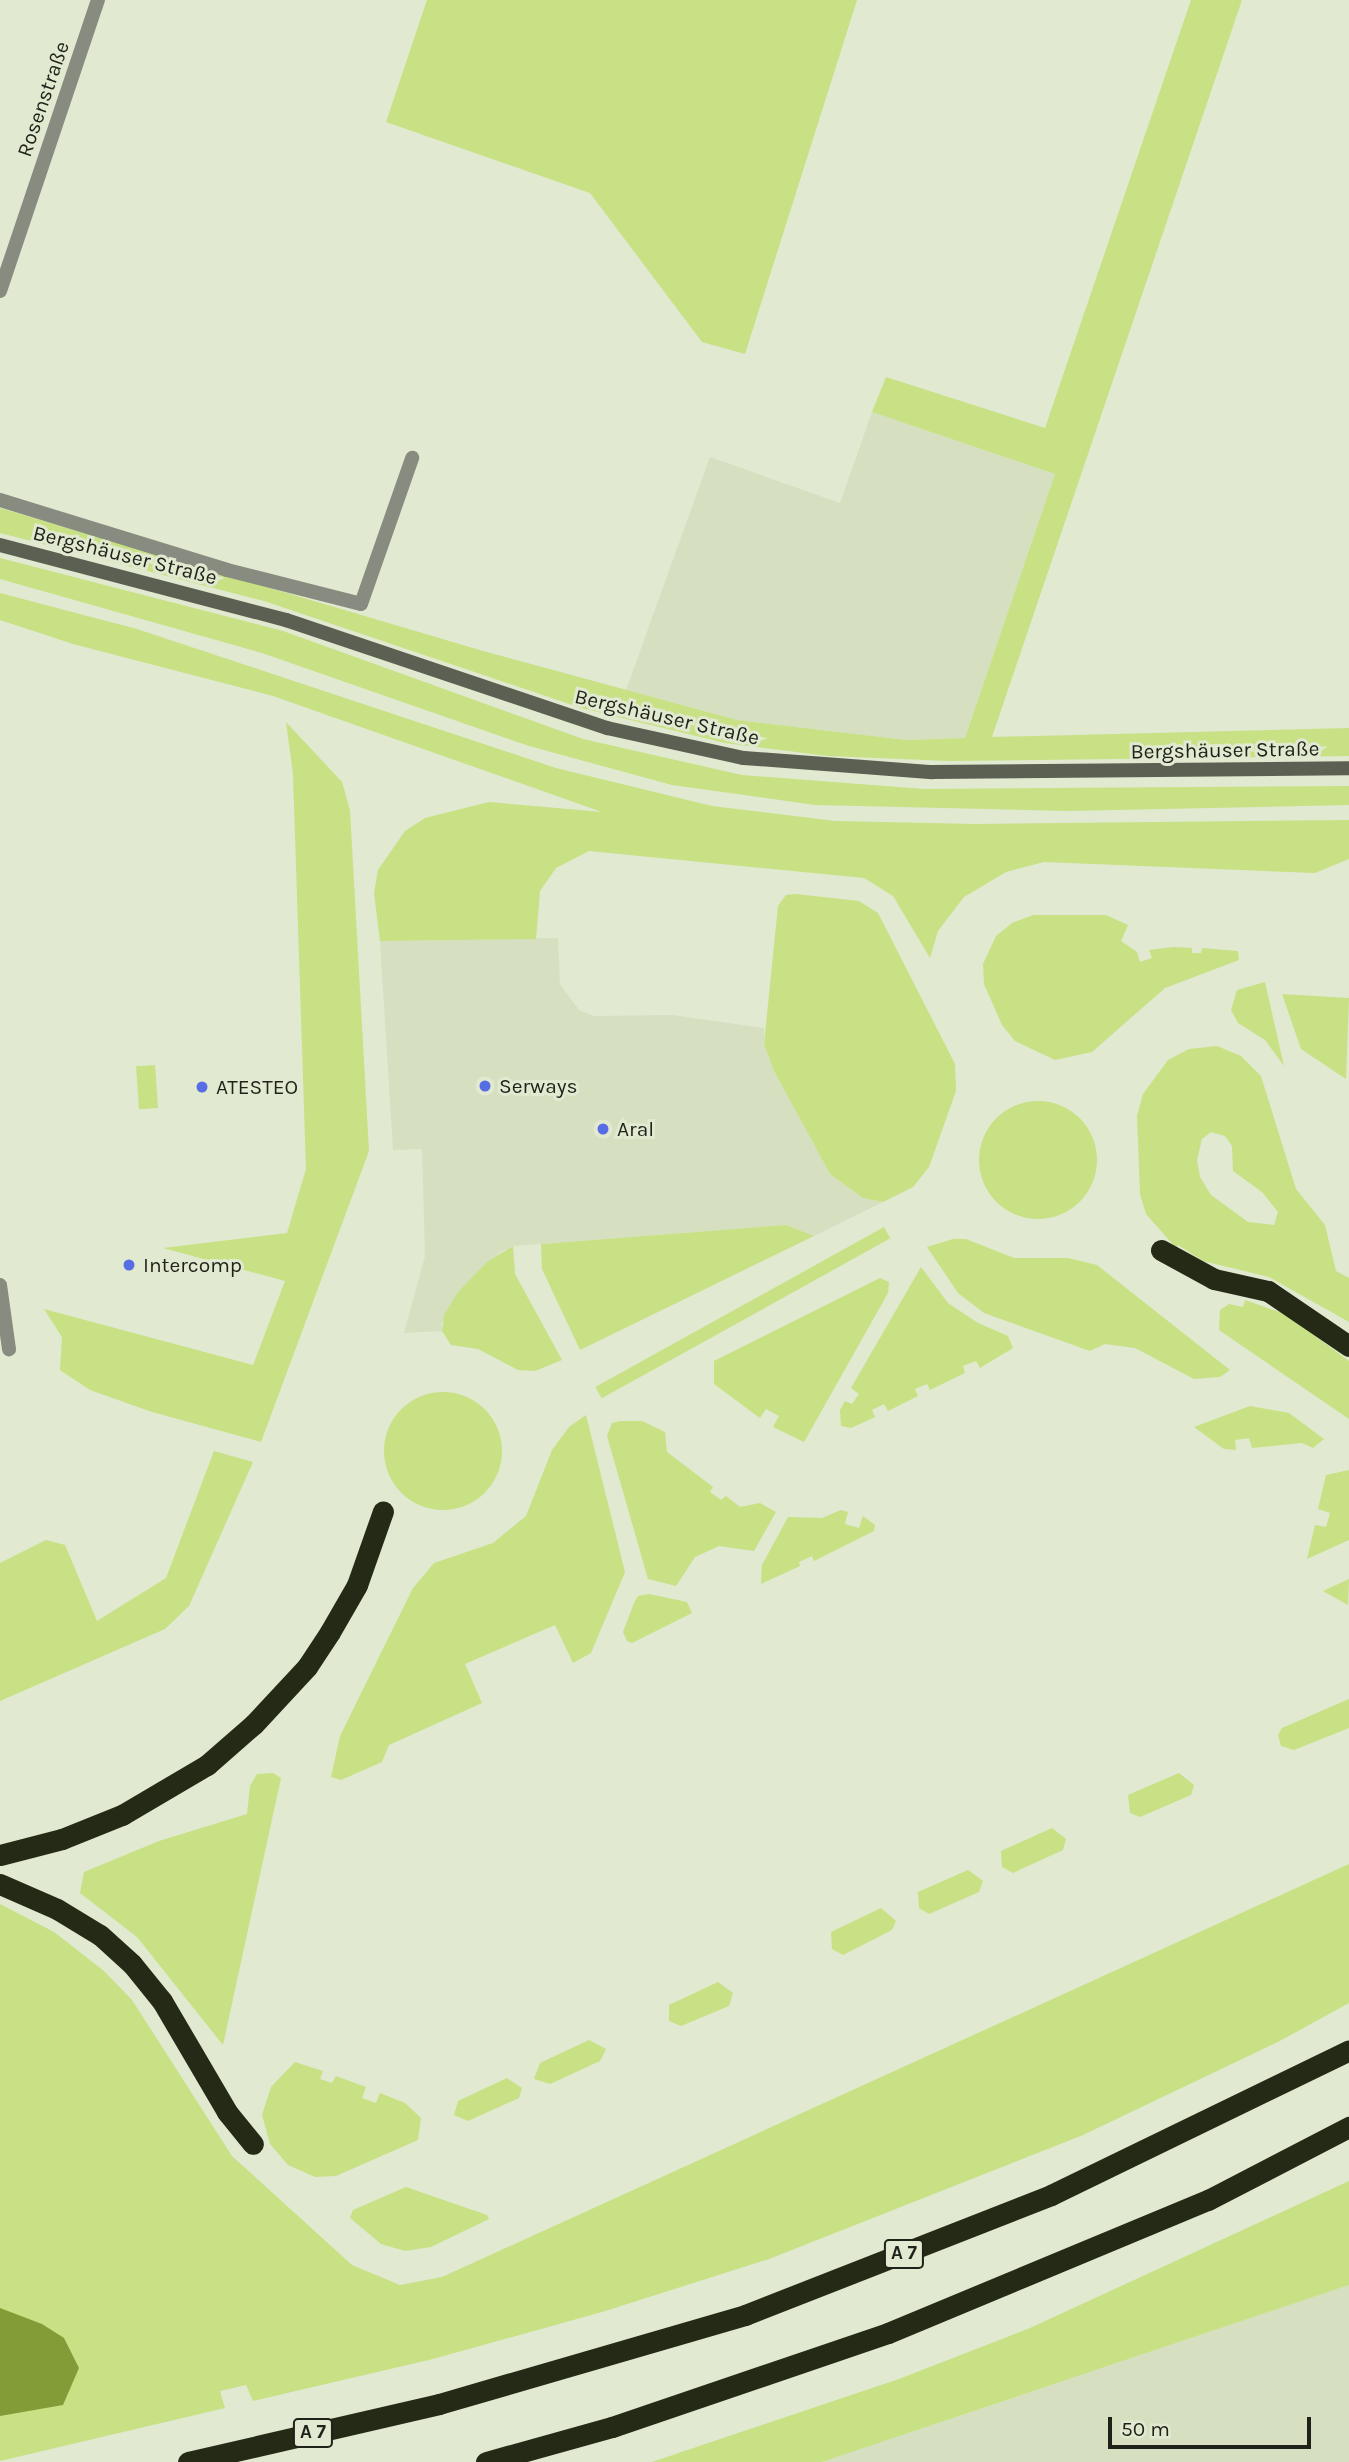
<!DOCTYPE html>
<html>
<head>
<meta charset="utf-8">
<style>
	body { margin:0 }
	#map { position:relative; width:1349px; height:2462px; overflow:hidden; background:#e1e9d0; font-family:Karla,sans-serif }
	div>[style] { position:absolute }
	.built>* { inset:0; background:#d6e0c0 }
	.green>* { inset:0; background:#c8e184; transform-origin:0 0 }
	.round { border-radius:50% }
	.water>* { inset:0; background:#849c38 }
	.street>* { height:14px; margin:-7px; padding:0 7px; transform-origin:7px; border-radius:7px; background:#878b80 }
	.secondary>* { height:14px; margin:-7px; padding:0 7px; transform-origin:7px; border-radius:7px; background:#5c6052 }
	.highway>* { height:21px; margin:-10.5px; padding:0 10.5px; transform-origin:10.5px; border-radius:10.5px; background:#252a17 }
	.dots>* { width:19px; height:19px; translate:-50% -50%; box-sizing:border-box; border:4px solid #e1e9d0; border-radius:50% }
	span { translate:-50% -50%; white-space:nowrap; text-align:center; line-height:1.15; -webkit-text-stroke:6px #e1e9d0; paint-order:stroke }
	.shield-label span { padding:2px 5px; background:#e1e9d0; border:2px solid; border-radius:5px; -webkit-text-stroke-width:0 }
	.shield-label { font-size:19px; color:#1f2219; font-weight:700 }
	.street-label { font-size:21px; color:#1f2219 }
	.poi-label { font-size:21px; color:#1f2219 }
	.left { translate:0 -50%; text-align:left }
	.scale { position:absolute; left:1108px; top:2417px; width:203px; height:32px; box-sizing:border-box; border:4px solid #1f2219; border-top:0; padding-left:9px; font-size:21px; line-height:24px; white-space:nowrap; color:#1f2219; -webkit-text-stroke:5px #e1e9d0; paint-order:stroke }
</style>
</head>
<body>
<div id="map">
	<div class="built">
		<div style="clip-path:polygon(872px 412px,1055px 474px,965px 738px,906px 740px,737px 720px,626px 690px,710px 457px,840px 503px)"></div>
		<div style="clip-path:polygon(558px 938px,560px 984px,579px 1010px,594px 1016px,672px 1015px,764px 1028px,764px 1044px,774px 1071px,830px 1174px,863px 1198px,883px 1202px,814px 1236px,786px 1225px,513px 1246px,500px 1252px,441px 1324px,442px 1331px,404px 1333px,425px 1256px,422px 1149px,393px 1150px,380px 941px)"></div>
		<div style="clip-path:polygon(1349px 2285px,1349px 2462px,822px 2462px)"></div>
	</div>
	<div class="green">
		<div style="clip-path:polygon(427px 0,857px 0,745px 354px,702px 342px,590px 193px,386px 122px)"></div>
		<div style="clip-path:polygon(1191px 0,1242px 0,992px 737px,1349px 728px,1349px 756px,950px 761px,828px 756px,725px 743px,581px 708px,264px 601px,0 533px,0 508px,483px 651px,737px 720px,906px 740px,965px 738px,1055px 474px,872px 412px,886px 377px,1045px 428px)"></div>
		<div style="clip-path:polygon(0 558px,283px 631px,583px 739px,742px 775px,924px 789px,1349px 786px,1349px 805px,1067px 811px,815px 805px,672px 785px,529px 746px,262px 653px,0 579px)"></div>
		<div style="clip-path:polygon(0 593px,137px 629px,556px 768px,712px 806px,835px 821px,975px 824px,1349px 820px,1349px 859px,1315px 873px,1044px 862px,1006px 872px,964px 897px,938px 931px,930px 958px,893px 896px,864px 878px,589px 851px,556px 868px,540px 891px,536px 939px,380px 941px,374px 893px,378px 870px,405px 831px,425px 818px,489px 802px,602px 812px,273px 696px,73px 644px,0 620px)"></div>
		<div style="clip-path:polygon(286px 722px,342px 782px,350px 810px,369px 1151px,261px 1442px,152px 1412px,90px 1390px,60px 1370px,62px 1337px,44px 1309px,253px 1365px,285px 1281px,163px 1248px,287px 1233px,306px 1169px,293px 774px)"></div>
		<div style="clip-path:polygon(796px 894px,859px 901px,878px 913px,955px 1064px,956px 1091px,929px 1167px,913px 1187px,883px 1202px,863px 1198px,830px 1174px,774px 1071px,764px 1044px,778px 906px,786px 895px)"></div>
		<div style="clip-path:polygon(1033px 915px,1106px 915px,1128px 925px,1121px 941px,1137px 952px,1140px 962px,1152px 958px,1149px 950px,1173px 947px,1192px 948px,1192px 953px,1201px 953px,1202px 948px,1238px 951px,1239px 960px,1165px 988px,1092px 1052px,1055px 1060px,1015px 1041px,1002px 1025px,984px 984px,983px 964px,996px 936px,1012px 923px)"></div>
		<div style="clip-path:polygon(1265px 982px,1284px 1066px,1265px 1040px,1238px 1023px,1231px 1010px,1237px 990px)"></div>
		<div style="clip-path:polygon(1282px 994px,1349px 998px,1346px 1079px,1301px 1049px)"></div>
		<div style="clip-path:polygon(evenodd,1217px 1046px,1241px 1056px,1261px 1076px,1296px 1189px,1325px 1225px,1336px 1271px,1349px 1278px,1349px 1322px,1269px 1277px,1203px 1261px,1178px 1245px,1176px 1248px,1146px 1214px,1140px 1194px,1137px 1116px,1143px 1094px,1168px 1060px,1189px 1049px,1217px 1046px,1211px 1132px,1225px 1136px,1232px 1146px,1233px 1171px,1262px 1192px,1278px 1212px,1274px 1225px,1248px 1222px,1211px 1195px,1200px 1177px,1197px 1160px,1202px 1139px,1211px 1132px)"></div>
		<div style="left:155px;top:1065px;width:43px;height:19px;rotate:86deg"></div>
		<div class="round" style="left:979px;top:1101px;width:118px;height:118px"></div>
		<div style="clip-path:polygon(786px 1225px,814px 1236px,580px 1350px,542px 1269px,541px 1244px)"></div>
		<div style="left:884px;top:1227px;width:13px;height:330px;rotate:61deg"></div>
		<div style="clip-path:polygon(953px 1239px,966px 1239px,1014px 1258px,1068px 1258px,1097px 1265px,1230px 1370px,1220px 1377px,1194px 1379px,1135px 1348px,1105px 1344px,1090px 1351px,984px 1313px,958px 1293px,927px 1247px)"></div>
		<div style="clip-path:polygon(513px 1246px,515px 1274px,562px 1360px,535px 1371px,518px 1370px,478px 1349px,451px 1345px,442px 1331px,444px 1315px,458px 1292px,487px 1262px)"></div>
		<div style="clip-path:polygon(921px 1267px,948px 1303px,978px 1323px,1008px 1336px,1013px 1348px,980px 1368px,976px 1361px,963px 1366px,965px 1373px,930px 1390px,927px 1384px,915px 1389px,918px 1396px,888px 1411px,884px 1404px,872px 1410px,875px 1417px,851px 1428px,841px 1426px,840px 1410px,845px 1401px,852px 1404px,859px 1394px,851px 1388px)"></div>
		<div style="clip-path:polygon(880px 1278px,889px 1282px,888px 1293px,804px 1442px,773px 1427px,779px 1416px,766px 1409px,760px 1418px,714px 1384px,714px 1361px)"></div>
		<div style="clip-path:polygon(1245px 1300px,1285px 1314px,1349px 1361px,1349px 1419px,1219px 1330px,1220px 1310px,1229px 1304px,1243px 1307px)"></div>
		<div class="round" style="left:384px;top:1392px;width:118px;height:118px"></div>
		<div style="clip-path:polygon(1250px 1406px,1289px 1413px,1324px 1439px,1313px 1448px,1302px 1443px,1252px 1448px,1249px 1438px,1235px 1440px,1236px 1450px,1224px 1449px,1194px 1427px)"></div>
		<div style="clip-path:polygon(586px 1415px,625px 1572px,591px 1653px,573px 1663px,555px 1625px,465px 1664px,482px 1703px,389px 1745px,382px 1762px,341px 1780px,331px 1777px,340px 1736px,413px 1588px,434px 1563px,493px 1543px,526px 1516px,552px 1450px,569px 1427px)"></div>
		<div style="clip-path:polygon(620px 1421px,642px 1421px,665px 1432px,667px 1452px,713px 1487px,710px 1492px,721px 1500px,726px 1496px,740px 1507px,760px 1503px,776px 1512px,754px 1551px,719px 1546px,695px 1557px,676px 1586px,648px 1579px,607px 1436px,612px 1423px)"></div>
		<div style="clip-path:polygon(214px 1451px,253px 1462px,189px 1606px,165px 1629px,0 1701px,0 1563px,46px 1540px,65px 1545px,97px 1621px,166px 1578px)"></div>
		<div style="clip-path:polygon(1349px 1470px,1349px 1540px,1307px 1559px,1315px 1525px,1326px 1527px,1330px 1513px,1318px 1509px,1326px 1475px)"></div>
		<div style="clip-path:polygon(841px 1510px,848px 1512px,845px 1524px,859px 1528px,863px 1516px,875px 1525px,874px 1531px,814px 1561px,812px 1556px,799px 1562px,800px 1566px,761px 1584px,762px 1565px,788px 1517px,822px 1518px)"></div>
		<div style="clip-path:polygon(1349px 1579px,1348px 1605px,1323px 1591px)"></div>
		<div style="clip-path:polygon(649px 1594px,687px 1602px,692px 1613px,632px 1643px,627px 1641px,623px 1632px,634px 1603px,638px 1596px)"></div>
		<div style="clip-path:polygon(1349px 1699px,1349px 1728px,1294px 1750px,1281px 1746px,1278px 1735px,1282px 1728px)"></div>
		<div style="clip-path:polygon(273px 1773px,281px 1778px,223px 2045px,137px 1937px,80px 1893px,84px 1872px,159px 1841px,247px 1814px,250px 1786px,257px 1774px)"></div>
		<div style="clip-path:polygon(1179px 1773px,1194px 1785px,1191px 1795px,1140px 1817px,1130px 1813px,1128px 1795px)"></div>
		<div style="clip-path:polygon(1052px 1828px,1066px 1839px,1063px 1850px,1013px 1873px,1002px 1867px,1001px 1851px)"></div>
		<div style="clip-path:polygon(1349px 1864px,1349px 2003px,1278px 2042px,1083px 2135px,769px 2259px,602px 2312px,433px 2359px,253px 2401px,246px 2385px,220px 2391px,225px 2408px,0 2461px,0 1904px,54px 1932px,104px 1971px,132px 2000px,232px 2156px,352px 2265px,400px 2285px,442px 2277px)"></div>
		<div style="clip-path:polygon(968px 1870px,983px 1881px,979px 1892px,929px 1914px,919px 1908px,918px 1892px)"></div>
		<div style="clip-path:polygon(881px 1908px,896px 1921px,892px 1930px,843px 1955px,832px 1949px,831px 1932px)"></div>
		<div style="clip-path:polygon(718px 1982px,733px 1993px,729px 2006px,681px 2026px,669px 2021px,669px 2005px)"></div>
		<div style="clip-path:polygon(589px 2040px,606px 2049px,600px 2061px,550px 2084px,534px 2079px,540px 2063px)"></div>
		<div style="clip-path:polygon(295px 2062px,323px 2071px,320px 2079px,332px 2083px,336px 2076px,366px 2087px,362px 2098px,376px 2103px,380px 2093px,405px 2103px,421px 2118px,418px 2140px,336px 2176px,315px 2177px,288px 2165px,270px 2144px,262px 2115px,271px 2087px)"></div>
		<div style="clip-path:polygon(507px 2078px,522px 2088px,519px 2098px,468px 2121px,454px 2115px,458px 2101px)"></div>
		<div style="clip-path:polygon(1349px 2181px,1349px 2285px,822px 2462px,652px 2462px,899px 2379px,1030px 2328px)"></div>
		<div style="clip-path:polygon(406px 2187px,487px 2215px,489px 2219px,431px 2247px,405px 2251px,381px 2244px,350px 2218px,353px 2210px)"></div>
	</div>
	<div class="water">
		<div style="clip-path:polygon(0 2308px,42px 2324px,64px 2338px,79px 2368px,63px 2405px,0 2416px)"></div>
	</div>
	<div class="street">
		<div style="left:0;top:291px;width:307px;rotate:-71.4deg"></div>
		<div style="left:0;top:500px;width:238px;rotate:17.1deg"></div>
		<div style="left:227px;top:570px;width:138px;rotate:14.2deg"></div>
		<div style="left:361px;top:604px;width:155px;rotate:-70.7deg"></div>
		<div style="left:0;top:1285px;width:65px;rotate:82deg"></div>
	</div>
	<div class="secondary">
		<div style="left:0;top:545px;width:296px;rotate:14.7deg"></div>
		<div style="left:286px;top:620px;width:339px;rotate:18.6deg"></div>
		<div style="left:607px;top:728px;width:140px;rotate:12.4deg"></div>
		<div style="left:744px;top:758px;width:189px;rotate:4.3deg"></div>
		<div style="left:932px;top:772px;width:417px;rotate:-0.5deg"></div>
	</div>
	<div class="highway">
		<div style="left:1161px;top:1250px;width:60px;rotate:28.7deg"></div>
		<div style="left:1214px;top:1279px;width:55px;rotate:12.5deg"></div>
		<div style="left:1268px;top:1291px;width:98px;rotate:34.2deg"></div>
		<div style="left:0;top:1855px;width:64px;rotate:-14.5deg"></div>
		<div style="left:62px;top:1839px;width:65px;rotate:-21.8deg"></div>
		<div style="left:122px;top:1815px;width:99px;rotate:-30.5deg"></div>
		<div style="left:207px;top:1765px;width:62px;rotate:-41.1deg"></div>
		<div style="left:254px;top:1724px;width:78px;rotate:-47.1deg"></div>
		<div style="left:307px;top:1667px;width:42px;rotate:-56.7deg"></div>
		<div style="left:330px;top:1632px;width:54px;rotate:-60.1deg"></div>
		<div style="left:357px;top:1585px;width:78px;rotate:-70.6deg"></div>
		<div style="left:0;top:1884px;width:62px;rotate:23.7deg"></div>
		<div style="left:57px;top:1909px;width:50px;rotate:31.2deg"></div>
		<div style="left:100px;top:1935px;width:43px;rotate:42.2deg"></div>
		<div style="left:132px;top:1964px;width:48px;rotate:51deg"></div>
		<div style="left:162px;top:2001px;width:129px;rotate:59.6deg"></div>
		<div style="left:227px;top:2112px;width:41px;rotate:50.9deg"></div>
		<div style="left:188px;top:2462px;width:258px;rotate:-13deg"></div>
		<div style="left:439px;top:2404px;width:319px;rotate:-16.2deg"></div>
		<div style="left:745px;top:2315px;width:329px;rotate:-21.4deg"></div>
		<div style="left:1051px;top:2195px;width:331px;rotate:-25.9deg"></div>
		<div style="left:486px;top:2462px;width:131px;rotate:-15.5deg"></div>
		<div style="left:612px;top:2427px;width:292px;rotate:-18.8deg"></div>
		<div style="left:888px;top:2333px;width:347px;rotate:-22.6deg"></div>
		<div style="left:1208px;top:2200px;width:159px;rotate:-27.4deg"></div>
	</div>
	<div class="dots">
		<div style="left:485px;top:1086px;background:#576de3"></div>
		<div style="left:202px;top:1087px;background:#576de3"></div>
		<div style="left:603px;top:1129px;background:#576de3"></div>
		<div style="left:129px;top:1265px;background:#576de3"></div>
	</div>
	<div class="shield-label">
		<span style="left:904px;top:2254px">A 7</span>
		<span style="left:313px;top:2433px">A 7</span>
	</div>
	<div class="street-label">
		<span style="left:43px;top:99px;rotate:-71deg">Rosenstraße</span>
		<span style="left:125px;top:555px;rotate:14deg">Bergshäuser Straße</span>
		<span style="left:667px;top:717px;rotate:13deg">Bergshäuser Straße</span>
		<span style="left:1225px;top:750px;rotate:-1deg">Bergshäuser Straße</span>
	</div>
	<div class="poi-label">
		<span class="left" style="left:499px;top:1086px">Serways</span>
		<span class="left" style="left:216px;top:1087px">ATESTEO</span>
		<span class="left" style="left:617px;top:1129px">Aral</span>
		<span class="left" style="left:143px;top:1265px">Intercomp</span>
	</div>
	<div class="scale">50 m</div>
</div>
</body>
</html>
